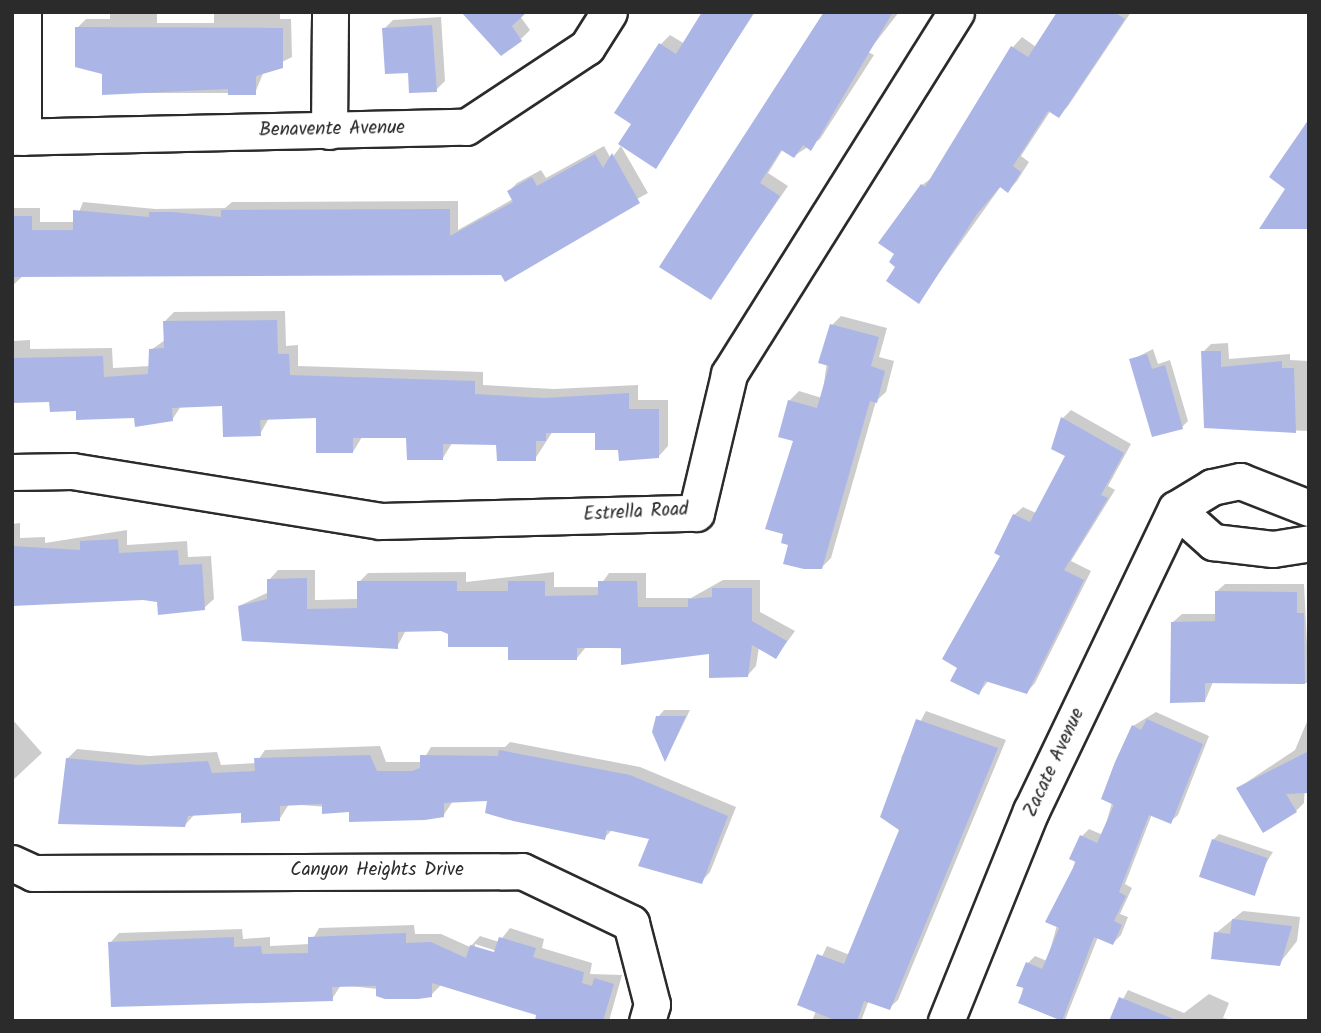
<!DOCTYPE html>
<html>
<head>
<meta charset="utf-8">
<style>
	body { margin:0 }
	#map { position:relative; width:1321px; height:1033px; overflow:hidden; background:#fff; font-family:Kalam,sans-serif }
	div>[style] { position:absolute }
	.shadow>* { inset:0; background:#0003 }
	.building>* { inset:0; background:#acb6e6; transform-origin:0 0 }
	.roads { filter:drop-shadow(2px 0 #2b2b2b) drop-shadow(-2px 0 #2b2b2b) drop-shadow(0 2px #2b2b2b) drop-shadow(0 -2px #2b2b2b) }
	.minor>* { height:35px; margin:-17.5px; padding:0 17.5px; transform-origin:17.5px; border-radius:17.5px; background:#fff }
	span { translate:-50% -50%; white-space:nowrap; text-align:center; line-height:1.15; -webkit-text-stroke:5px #fff; paint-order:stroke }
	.street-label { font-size:19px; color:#2b2b2b }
	.frame { position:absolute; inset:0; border:14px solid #2b2b2b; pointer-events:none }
</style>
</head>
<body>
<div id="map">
	<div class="shadow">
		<div style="clip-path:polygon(110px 12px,157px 12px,157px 23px,214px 23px,214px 12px,280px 12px,280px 19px,291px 19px,292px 57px,264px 71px,255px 93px,104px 93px,104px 73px,77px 28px,86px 19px,110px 19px)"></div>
		<div style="clip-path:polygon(465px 12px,520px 16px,530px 30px,521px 39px)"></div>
		<div style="clip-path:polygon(704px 12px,755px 12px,655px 166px,633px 123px,616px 112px,661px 44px,670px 35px,685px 44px)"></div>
		<div style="clip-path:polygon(824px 12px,899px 12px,868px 52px,874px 55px,820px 139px,794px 156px,783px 149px,768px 173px,788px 186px,711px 298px,662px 266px)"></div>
		<div style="clip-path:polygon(1059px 12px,1131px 12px,1068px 106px,1059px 116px,1051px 110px,1021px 156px,1029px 162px,1017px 181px,1008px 191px,1001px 186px,919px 301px,896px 253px,922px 185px,933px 177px,1013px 47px,1022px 37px,1036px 47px)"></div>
		<div style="clip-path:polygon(441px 17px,445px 81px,436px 90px,409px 71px,384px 29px,393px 20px)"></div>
		<div style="clip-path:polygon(1309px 119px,1309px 228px,1288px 188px,1271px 177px)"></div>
		<div style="clip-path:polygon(604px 146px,611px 159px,621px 146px,648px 193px,502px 273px,24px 275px,12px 286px,12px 208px,40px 208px,40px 222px,75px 222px,83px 202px,155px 209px,225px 208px,232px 202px,458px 201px,458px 230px,513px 199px,509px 191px,517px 183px,541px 170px,546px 178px)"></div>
		<div style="clip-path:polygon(285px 311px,286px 346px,298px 345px,298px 366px,483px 372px,483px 385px,554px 389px,638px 385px,638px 400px,668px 400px,668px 446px,659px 456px,620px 460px,620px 448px,596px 431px,553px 431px,535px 459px,498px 443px,452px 443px,443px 458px,408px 436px,362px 437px,353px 452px,318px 416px,269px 418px,260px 434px,224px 404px,181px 406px,172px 420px,51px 400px,12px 402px,12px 341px,30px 340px,30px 349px,112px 348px,113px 368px,150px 366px,151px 350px,165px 340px,165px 321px,174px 312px)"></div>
		<div style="clip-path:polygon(841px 316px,887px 328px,879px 357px,894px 361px,886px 392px,876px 401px,831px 558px,822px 567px,790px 544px,795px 439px,789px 401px,799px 391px,822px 398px,832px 325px)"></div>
		<div style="clip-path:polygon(1228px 343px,1229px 359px,1290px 354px,1290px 360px,1309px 361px,1309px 431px,1206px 427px,1203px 352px,1211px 344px)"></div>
		<div style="clip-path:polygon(1153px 349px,1158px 364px,1170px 360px,1188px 421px,1182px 427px,1131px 360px)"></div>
		<div style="clip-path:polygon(1071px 410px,1131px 444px,1108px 486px,1115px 490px,1071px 561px,1091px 571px,1035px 683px,1027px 692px,989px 680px,979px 693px,1014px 515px,1023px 507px,1036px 513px,1067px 455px,1063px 418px)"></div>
		<div style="clip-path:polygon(20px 523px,20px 538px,45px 537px,45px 543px,127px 530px,127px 545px,187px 541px,188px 557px,211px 556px,214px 599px,204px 608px,143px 598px,12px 604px,12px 524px)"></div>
		<div style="clip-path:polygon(278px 570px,315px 570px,315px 600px,359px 599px,359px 582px,368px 573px,466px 572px,466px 582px,554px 572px,554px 587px,599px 587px,609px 573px,646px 573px,646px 598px,691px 598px,723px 580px,760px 580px,760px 612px,795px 631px,776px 657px,759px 647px,756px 666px,747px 676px,711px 652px,586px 647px,577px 658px,441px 630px,406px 630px,397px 647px,239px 606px,269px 592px,269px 580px)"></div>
		<div style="clip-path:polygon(1225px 584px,1304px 584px,1309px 683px,1213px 682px,1205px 701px,1173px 622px,1182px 614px,1216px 614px,1216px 592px)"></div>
		<div style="clip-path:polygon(664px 710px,690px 710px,666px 759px,658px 717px)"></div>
		<div style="clip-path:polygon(926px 711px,1006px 740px,898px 1000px,889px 1008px,869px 1000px,861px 1021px,812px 1021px,816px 1011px,799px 1004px,827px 946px,850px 955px,901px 829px,907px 760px,901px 758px)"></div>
		<div style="clip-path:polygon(1156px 712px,1209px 736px,1178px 815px,1170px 822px,1152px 814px,1125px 884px,1132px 888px,1120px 914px,1128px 917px,1121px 935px,1113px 943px,1098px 937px,1065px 1020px,1020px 1002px,1028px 963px,1035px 956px,1047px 961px,1082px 836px,1089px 829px,1103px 835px,1133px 726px)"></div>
		<div style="clip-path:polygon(1309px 717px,1304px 803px,1296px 811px,1238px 788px,1295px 750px)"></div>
		<div style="clip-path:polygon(12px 719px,42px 753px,12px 781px)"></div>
		<div style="clip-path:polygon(510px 742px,640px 767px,736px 807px,710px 872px,701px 882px,651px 837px,612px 830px,604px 838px,490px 800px,453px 801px,443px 816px,289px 804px,279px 820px,242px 811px,194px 815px,185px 825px,67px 759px,77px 749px,149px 756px,217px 752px,221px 765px,256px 763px,265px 750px,380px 746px,386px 762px,422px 762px,431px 747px,505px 747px)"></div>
		<div style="clip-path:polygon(1219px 834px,1273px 852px,1247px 893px,1213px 840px)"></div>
		<div style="clip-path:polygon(1243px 911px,1300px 917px,1297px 941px,1279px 964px,1216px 933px)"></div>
		<div style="clip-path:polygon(evenodd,414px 925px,415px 934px,441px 934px,470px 947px,480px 936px,499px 942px,510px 928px,544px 939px,542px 948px,592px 963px,590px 974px,622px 975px,609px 1021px,536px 1021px,539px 1014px,442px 984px,431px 995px,341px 985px,332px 999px,110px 943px,119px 933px,242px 929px,243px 939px,270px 937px,270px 946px,310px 944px,319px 928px,414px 925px,475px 944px,503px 953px,502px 956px,475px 948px,475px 944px)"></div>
		<div style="clip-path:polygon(1128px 990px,1184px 1013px,1209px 994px,1229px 1003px,1223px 1018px,1237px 1021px,1111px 1021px)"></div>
	</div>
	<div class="building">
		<div style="clip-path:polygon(461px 12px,527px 12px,512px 26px,522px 41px,501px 56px)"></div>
		<div style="clip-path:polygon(702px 12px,754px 12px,656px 169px,618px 144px,631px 124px,614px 113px,659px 43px,676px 54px)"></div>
		<div style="clip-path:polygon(824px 12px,893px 12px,811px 151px,803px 145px,794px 158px,781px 150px,760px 183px,780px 196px,711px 300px,659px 267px)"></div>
		<div style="clip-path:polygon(1057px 12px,1114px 12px,1125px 19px,1059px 118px,1048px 111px,1013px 166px,1021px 172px,1008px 193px,1000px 187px,977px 214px,919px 304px,886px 281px,895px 267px,889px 262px,894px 254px,878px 243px,921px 184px,925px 187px,1011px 46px,1028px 57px)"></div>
		<div style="clip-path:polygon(432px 25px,437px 92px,409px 93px,408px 73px,385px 74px,382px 28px)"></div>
		<div style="clip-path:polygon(75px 27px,283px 28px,283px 68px,256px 76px,256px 95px,228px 95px,228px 89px,102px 95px,102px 74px,75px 67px)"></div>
		<div style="clip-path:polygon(1309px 119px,1309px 229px,1259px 229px,1285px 189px,1269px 177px)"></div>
		<div style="clip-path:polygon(612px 153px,640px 203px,505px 282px,501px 275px,12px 277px,12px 216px,32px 216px,32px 230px,73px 230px,73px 210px,149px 217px,149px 212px,174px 212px,221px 217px,221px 210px,450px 209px,450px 236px,513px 202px,507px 191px,532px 177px,537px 186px,595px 154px,603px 168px)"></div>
		<div style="clip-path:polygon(277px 320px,278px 354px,289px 354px,290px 375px,475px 381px,475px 394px,544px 398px,629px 393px,629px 409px,659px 409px,659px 458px,619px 461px,618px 450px,595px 450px,595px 433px,546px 433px,546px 441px,536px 441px,536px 461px,497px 461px,496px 445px,443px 444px,443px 460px,407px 460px,406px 438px,353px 438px,353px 453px,316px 453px,316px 418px,260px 420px,261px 436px,223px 437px,222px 406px,172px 408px,173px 421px,135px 427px,134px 418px,76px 420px,76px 411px,50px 412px,49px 402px,12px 403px,12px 358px,103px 356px,104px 377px,148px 374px,149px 349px,164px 348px,163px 321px)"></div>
		<div style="clip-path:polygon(830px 324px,879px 337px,871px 366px,885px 371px,877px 403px,870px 401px,822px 569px,804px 569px,783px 564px,788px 545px,781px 543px,783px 534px,765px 529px,793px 441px,778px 437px,788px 400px,817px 408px,829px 366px,818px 363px)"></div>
		<div style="clip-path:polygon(1201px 351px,1221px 351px,1221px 367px,1282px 361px,1282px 368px,1294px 368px,1296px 433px,1204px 428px)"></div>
		<div style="clip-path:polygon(1147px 354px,1152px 369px,1165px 365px,1183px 429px,1152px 437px,1129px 359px)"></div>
		<div style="clip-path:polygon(1061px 417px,1124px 453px,1101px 495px,1108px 498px,1064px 570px,1084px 580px,1027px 694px,985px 681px,979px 695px,950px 681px,957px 668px,942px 659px,1000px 556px,994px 553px,1013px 514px,1030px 522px,1065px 456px,1051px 449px)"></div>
		<div style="clip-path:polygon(118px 539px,119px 553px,178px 550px,179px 565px,202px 564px,205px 610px,158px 615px,157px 602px,143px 600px,12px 606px,12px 546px,80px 550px,80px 541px)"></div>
		<div style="clip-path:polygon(307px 578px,307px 609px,357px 608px,357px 581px,457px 581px,457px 591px,508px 591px,508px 581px,545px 581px,545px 596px,598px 595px,598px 581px,637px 581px,638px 607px,688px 607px,688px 599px,712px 597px,712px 588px,752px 588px,752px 621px,787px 641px,776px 659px,752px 645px,748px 677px,709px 678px,709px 654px,621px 665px,621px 648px,577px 648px,577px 660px,508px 660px,508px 647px,448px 647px,448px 634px,441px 631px,398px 632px,398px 649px,242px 641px,238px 606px,267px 599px,267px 579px)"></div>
		<div style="clip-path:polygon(1215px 591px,1297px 592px,1297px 613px,1304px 613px,1305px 684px,1205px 683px,1205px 702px,1170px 703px,1171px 622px,1215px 621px)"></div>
		<div style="clip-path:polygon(656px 716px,686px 716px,665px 762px,652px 732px)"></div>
		<div style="clip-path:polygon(916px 719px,998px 748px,890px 1010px,864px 1001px,857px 1021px,837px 1021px,797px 1005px,817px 954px,844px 964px,899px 830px,880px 817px)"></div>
		<div style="clip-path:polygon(1147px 719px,1203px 744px,1171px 824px,1149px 815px,1119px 892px,1126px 896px,1114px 921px,1122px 925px,1113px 945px,1094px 937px,1062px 1021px,1018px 1003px,1024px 988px,1016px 986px,1026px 962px,1042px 969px,1059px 928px,1045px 922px,1076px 862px,1069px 859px,1080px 835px,1097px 843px,1114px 805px,1101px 799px,1115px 762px,1132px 725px,1141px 730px)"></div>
		<div style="clip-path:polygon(499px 750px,630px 775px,728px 816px,702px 884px,638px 866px,649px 839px,607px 830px,605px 840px,513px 821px,485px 813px,487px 801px,444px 803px,444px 817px,425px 820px,349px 822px,349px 812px,322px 814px,322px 804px,280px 806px,280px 821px,241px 823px,241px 813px,188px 816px,185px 827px,58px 824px,66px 758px,139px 765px,208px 761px,212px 773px,255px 771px,254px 758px,370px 755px,377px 771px,412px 771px,420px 768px,420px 755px,498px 756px)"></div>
		<div style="clip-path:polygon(1309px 751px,1309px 793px,1286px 794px,1297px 812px,1263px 833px,1236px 788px)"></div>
		<div style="left:1212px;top:839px;width:59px;height:40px;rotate:19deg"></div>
		<div style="clip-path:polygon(1232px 919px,1292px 926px,1280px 966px,1211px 959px,1214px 932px,1230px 934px)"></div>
		<div style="clip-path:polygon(406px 933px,406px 943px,431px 942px,466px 958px,470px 945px,494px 952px,499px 937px,536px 948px,533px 957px,584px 972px,582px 983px,592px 986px,594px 978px,614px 984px,603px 1021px,535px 1021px,536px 1015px,432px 983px,432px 997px,418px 999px,385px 999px,376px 996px,376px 986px,332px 987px,333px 1001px,111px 1007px,108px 942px,234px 937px,234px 947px,261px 946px,262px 954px,308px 953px,308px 937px)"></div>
		<div style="clip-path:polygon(1119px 997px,1176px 1020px,1176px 1021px,1109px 1021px)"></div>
	</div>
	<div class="roads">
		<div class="minor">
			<div style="left:23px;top:12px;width:125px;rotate:90deg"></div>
			<div style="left:329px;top:131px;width:119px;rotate:-89.5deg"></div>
			<div style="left:12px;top:137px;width:454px;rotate:-1.3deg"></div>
			<div style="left:466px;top:127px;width:145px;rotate:-33.5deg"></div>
			<div style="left:587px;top:47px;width:41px;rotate:-57.8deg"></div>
			<div style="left:12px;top:472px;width:60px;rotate:-1deg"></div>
			<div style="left:72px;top:471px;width:312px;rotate:9.2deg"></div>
			<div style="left:380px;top:521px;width:316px;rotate:-1.5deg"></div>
			<div style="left:696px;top:513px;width:143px;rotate:-76.6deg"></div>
			<div style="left:729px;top:374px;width:427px;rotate:-57.9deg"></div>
			<div style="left:1176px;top:509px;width:50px;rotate:41.7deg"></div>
			<div style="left:1213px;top:542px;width:60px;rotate:6.7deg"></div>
			<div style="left:1273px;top:549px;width:36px;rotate:-9deg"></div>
			<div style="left:12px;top:863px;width:23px;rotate:25deg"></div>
			<div style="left:33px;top:873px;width:489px;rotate:-0.2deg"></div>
			<div style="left:522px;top:871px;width:121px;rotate:25.5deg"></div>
			<div style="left:631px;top:923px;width:84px;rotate:75.5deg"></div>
			<div style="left:652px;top:1004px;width:18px;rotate:106deg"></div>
			<div style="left:946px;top:1021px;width:227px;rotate:-68deg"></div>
			<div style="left:1031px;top:811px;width:335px;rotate:-64.4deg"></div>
			<div style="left:1176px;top:509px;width:42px;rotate:-31.4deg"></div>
			<div style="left:1212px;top:487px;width:29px;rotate:-12deg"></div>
			<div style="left:1240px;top:481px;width:74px;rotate:21.4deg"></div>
		</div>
	</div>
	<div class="street-label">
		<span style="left:332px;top:130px;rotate:-1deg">Benavente Avenue</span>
		<span style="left:636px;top:513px;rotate:-3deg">Estrella Road</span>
		<span style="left:1055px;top:763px;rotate:-65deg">Zacate Avenue</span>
		<span style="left:377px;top:871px">Canyon Heights Drive</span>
	</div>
	<div class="frame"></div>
</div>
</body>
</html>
